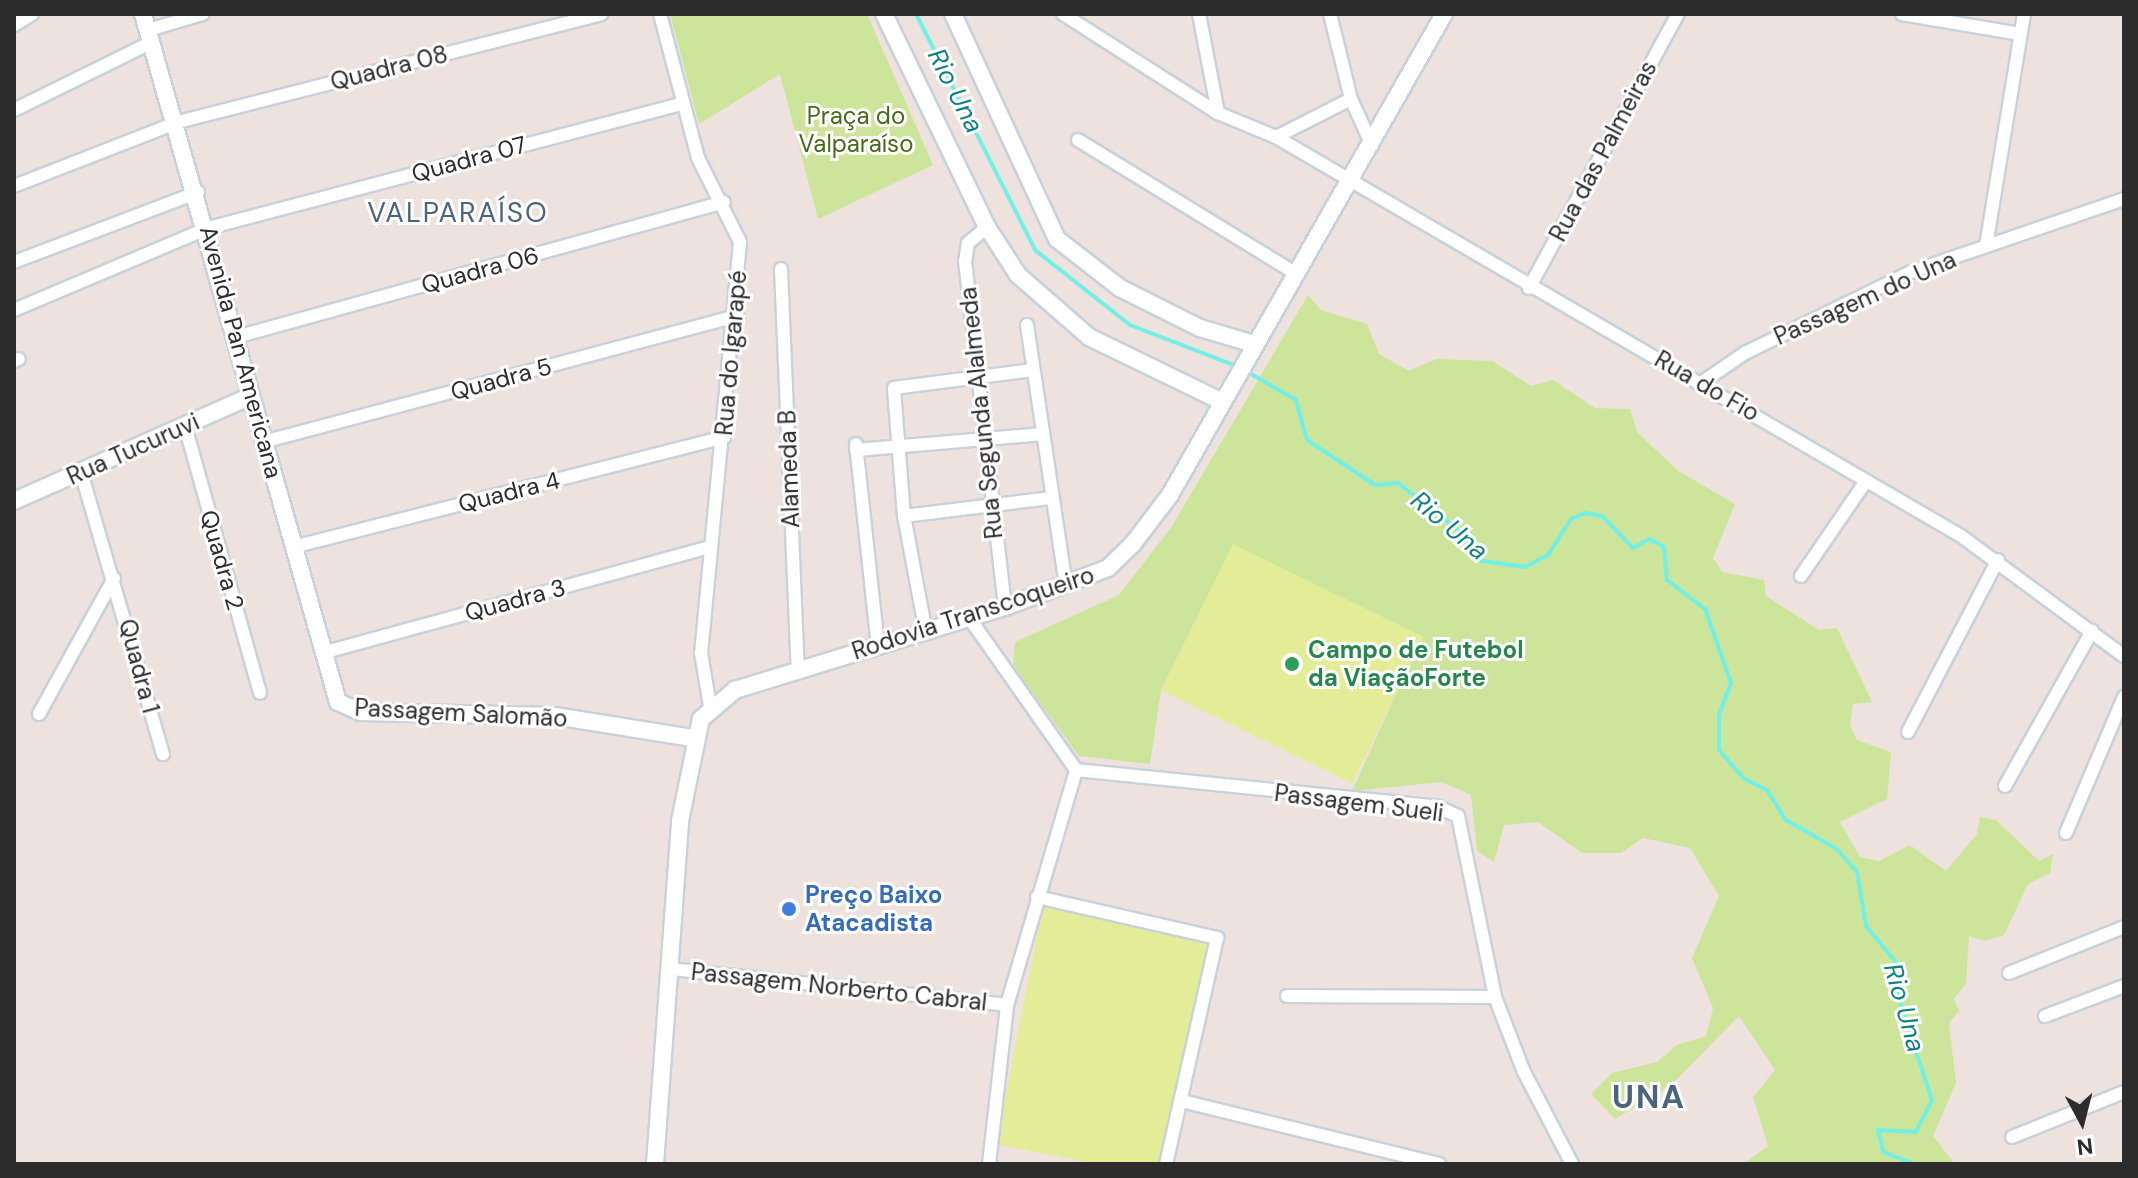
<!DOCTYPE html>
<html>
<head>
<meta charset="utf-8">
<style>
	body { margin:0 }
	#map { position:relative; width:2138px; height:1178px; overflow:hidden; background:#eee2de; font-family:"DM Sans",sans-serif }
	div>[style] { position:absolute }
	.green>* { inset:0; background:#cce59b }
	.pitch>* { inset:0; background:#e3ec96; transform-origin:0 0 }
	.stream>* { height:4px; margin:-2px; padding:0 2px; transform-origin:2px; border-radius:2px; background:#71f0e8 }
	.roads { filter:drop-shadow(2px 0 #c9d1da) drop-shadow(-2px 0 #c9d1da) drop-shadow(0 2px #c9d1da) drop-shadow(0 -2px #c9d1da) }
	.street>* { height:12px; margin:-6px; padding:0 6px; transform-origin:6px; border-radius:6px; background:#fff }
	.secondary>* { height:16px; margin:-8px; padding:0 8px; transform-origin:8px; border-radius:8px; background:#fff }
	.dots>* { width:22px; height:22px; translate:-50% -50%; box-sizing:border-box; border:4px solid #fff; border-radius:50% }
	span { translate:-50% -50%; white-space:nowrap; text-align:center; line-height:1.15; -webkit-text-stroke:6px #fff; paint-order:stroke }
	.street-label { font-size:24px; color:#2c2c2c }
	.park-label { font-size:24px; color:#456b1a }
	.leisure-label { font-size:24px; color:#27864d; font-weight:700 }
	.left { translate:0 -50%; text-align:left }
	.shop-label { font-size:24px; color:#366cbe; font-weight:700 }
	.water-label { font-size:26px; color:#0d8283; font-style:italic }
	.quarter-label { font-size:28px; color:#4b657e; letter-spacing:2px }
	.district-label { font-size:32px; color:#4b657e; font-weight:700; letter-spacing:2px }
	.frame { position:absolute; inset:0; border:16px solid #2c2c2c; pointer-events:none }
	.north { position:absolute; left:2042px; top:1082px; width:80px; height:80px; -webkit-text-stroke:6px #fff; paint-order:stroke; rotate:173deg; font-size:22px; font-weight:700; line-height:32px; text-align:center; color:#2c2c2c }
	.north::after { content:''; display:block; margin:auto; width:28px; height:36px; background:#2c2c2c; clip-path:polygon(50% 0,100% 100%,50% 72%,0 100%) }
</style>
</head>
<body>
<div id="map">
	<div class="green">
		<div style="clip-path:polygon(670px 14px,867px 14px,933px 165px,818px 219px,780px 74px,699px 124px)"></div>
		<div style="clip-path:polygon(1308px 295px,1321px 310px,1367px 324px,1379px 354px,1409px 371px,1436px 359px,1492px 361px,1531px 386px,1553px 380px,1595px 408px,1630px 409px,1637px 432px,1677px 470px,1735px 504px,1713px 558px,1722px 572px,1764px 580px,1766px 596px,1819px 630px,1837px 628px,1872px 702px,1853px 704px,1850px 725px,1857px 740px,1891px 752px,1887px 799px,1840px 822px,1860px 857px,1879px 861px,1910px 845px,1946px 871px,1977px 834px,1980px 817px,1996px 820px,2039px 861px,2053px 854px,2050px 873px,2028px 884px,2004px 935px,1985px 941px,1969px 936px,1966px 984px,1954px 999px,1959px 1011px,1949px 1023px,1956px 1083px,1933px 1136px,1955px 1164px,1743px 1164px,1768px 1146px,1753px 1097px,1775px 1070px,1739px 1016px,1671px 1085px,1615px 1119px,1591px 1094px,1612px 1073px,1657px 1062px,1677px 1045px,1706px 1036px,1713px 1008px,1692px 958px,1719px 896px,1690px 848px,1643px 838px,1621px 853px,1582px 853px,1538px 822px,1504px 825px,1494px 862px,1477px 851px,1471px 795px,1442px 782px,1352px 791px,1422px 637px,1233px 545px,1161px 690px,1150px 764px,1079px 756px,1013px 666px,1015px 642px,1119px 595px,1172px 526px)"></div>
	</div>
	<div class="pitch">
		<div style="left:1233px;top:544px;width:212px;height:163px;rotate:26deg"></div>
		<div style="left:1043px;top:904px;width:174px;height:245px;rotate:11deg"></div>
	</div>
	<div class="stream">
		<div style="left:916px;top:14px;width:264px;rotate:63.2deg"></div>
		<div style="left:1035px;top:250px;width:121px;rotate:38.3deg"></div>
		<div style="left:1130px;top:325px;width:117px;rotate:21.1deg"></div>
		<div style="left:1246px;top:371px;width:58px;rotate:30.1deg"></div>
		<div style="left:1296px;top:400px;width:41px;rotate:74.6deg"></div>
		<div style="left:1307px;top:440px;width:82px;rotate:33.5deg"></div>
		<div style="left:1375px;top:485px;width:23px;rotate:-5deg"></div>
		<div style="left:1398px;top:483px;width:81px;rotate:38deg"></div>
		<div style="left:1462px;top:533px;width:34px;rotate:54deg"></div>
		<div style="left:1482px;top:561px;width:43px;rotate:7.9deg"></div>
		<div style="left:1525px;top:567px;width:26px;rotate:-28deg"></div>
		<div style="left:1548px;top:555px;width:43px;rotate:-57.4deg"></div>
		<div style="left:1571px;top:519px;width:15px;rotate:-23deg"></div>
		<div style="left:1585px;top:513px;width:17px;rotate:10deg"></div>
		<div style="left:1602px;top:516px;width:45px;rotate:45.9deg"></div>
		<div style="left:1633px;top:548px;width:19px;rotate:-28deg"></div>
		<div style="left:1650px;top:539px;width:16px;rotate:30deg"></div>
		<div style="left:1664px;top:547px;width:33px;rotate:85deg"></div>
		<div style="left:1667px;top:580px;width:48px;rotate:37.3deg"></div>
		<div style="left:1705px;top:609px;width:78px;rotate:70.6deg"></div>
		<div style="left:1731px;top:683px;width:33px;rotate:111deg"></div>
		<div style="left:1719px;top:714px;width:36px;rotate:90deg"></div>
		<div style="left:1719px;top:750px;width:37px;rotate:49deg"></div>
		<div style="left:1743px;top:778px;width:27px;rotate:27deg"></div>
		<div style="left:1767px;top:790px;width:36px;rotate:58deg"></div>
		<div style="left:1786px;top:820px;width:59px;rotate:29.6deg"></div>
		<div style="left:1837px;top:849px;width:30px;rotate:49deg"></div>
		<div style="left:1857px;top:872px;width:55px;rotate:80.5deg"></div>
		<div style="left:1866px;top:926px;width:45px;rotate:50.4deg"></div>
		<div style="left:1895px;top:961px;width:26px;rotate:90deg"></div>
		<div style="left:1895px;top:987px;width:119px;rotate:71.9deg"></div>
		<div style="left:1932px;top:1100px;width:36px;rotate:117deg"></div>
		<div style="left:1916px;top:1132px;width:38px;rotate:-177deg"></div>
		<div style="left:1878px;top:1130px;width:23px;rotate:77deg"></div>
		<div style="left:1883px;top:1152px;width:33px;rotate:21deg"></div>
	</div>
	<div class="roads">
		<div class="street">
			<div style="left:660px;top:14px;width:149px;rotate:75.2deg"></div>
			<div style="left:698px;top:158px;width:94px;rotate:63.4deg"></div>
			<div style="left:740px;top:242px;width:413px;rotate:95.4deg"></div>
			<div style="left:701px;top:653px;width:54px;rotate:80.4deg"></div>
			<div style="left:1063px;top:14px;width:184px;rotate:32.6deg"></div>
			<div style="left:1218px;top:113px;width:63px;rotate:22.5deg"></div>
			<div style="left:1276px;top:137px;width:793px;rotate:30.22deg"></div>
			<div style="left:1961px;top:536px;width:202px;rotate:36.4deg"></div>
			<div style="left:1199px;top:14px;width:101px;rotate:79.1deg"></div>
			<div style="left:1330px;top:14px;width:88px;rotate:76.1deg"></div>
			<div style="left:1351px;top:99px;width:51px;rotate:65.5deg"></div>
			<div style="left:1902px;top:14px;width:120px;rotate:9.6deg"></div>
			<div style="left:14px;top:25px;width:21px;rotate:-31deg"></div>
			<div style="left:148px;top:30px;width:57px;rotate:-16.2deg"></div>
			<div style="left:14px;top:110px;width:154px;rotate:-26.2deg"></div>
			<div style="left:1276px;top:137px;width:84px;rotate:-26.9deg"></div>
			<div style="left:1078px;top:140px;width:255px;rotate:31.5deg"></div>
			<div style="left:14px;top:186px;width:176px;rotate:-21.3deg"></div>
			<div style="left:178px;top:122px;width:437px;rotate:-14.3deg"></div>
			<div style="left:987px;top:227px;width:25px;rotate:140deg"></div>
			<div style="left:968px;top:243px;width:18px;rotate:99deg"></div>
			<div style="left:965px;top:261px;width:348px;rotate:83.4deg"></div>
			<div style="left:1986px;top:246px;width:235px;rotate:-80.7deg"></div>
			<div style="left:14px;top:262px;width:197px;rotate:-20.8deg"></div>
			<div style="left:781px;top:269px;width:399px;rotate:87.6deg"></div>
			<div style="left:1529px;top:288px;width:312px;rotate:-61.5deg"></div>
			<div style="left:14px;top:310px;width:211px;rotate:-22.9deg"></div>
			<div style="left:208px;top:228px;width:491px;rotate:-14.7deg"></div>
			<div style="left:1027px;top:325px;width:263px;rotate:81.5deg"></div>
			<div style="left:236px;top:337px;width:506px;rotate:-15.46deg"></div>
			<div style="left:14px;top:361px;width:5px;rotate:-22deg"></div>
			<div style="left:1704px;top:381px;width:50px;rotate:-34.3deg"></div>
			<div style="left:1745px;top:353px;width:185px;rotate:-26deg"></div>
			<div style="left:1911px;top:272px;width:225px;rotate:-18.9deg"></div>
			<div style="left:185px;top:426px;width:277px;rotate:74.3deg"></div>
			<div style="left:263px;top:442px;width:491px;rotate:-14.9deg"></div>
			<div style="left:856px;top:444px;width:205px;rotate:83.8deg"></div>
			<div style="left:856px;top:450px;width:188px;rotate:-4.9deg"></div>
			<div style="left:81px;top:472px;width:294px;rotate:73.8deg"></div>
			<div style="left:904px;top:516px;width:147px;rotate:-7deg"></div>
			<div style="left:293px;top:547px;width:445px;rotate:-14.3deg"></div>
			<div style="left:1801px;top:576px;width:115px;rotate:-55.6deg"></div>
			<div style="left:970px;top:619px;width:184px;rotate:54.9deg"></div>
			<div style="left:1076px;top:770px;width:364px;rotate:5.8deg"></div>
			<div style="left:1438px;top:807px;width:22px;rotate:24deg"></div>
			<div style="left:1458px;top:816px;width:185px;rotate:78.4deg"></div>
			<div style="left:1495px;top:997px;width:80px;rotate:68.9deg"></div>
			<div style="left:1524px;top:1072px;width:104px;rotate:62.4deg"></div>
			<div style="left:926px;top:633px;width:119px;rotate:-100.6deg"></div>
			<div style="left:904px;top:516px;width:128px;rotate:-94.5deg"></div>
			<div style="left:894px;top:388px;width:140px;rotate:-7.4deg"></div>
			<div style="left:322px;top:653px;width:401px;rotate:-15.3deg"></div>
			<div style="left:39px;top:714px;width:155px;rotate:-61.1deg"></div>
			<div style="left:1908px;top:732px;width:194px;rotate:-62.4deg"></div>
			<div style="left:2005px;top:786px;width:178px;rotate:-60.7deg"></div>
			<div style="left:2066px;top:833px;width:148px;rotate:-66.9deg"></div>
			<div style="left:1037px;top:897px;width:185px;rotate:12.8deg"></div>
			<div style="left:1217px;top:938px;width:232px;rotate:102.7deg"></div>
			<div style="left:671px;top:969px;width:338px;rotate:6.1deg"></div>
			<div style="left:2009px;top:973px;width:124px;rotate:-21.8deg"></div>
			<div style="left:1287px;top:996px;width:208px;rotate:0.3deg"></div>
			<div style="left:2045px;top:1016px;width:85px;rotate:-20.8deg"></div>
			<div style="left:1182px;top:1101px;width:265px;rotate:13.8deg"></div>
			<div style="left:2012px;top:1137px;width:121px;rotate:-21.9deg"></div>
			<div style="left:989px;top:1164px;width:160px;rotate:-83.5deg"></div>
			<div style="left:1007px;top:1005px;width:245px;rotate:-73.6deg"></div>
		</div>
		<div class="secondary">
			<div style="left:143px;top:14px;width:715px;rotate:74.18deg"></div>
			<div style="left:338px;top:702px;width:24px;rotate:24deg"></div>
			<div style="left:360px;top:712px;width:195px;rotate:1.2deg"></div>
			<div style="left:555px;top:716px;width:139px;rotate:9.1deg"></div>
			<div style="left:884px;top:14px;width:237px;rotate:64.2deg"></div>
			<div style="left:987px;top:227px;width:57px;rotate:57.1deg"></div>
			<div style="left:1018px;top:275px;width:94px;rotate:41.1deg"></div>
			<div style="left:1089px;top:337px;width:149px;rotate:25.9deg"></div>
			<div style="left:953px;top:14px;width:248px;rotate:65.2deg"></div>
			<div style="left:1057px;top:239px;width:80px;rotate:37.9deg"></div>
			<div style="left:1120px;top:288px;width:89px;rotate:26.6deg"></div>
			<div style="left:1200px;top:328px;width:56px;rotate:16.5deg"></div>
			<div style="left:14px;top:501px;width:259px;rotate:-23.9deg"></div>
			<div style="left:655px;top:1164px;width:344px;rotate:-85.8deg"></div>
			<div style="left:680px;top:821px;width:104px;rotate:-78.4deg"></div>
			<div style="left:701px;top:719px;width:45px;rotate:-40.5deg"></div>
			<div style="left:735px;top:690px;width:282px;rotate:-17.1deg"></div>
			<div style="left:1005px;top:607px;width:110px;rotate:-20.7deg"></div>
			<div style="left:1108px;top:568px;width:33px;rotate:-44deg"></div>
			<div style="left:1132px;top:545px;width:63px;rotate:-52.8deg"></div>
			<div style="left:1170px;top:495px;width:554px;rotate:-60.33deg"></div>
		</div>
	</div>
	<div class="dots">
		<div style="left:1292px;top:664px;background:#2e9e5b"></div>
		<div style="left:789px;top:909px;background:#3f7fe0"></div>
	</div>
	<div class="street-label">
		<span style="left:389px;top:68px;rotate:-14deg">Quadra 08</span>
		<span style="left:1603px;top:151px;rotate:-62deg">Rua das Palmeiras</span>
		<span style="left:469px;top:159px;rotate:-15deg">Quadra 07</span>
		<span style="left:480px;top:270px;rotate:-15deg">Quadra 06</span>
		<span style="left:1865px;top:298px;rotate:-24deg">Passagem do Una</span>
		<span style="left:241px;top:352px;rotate:75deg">Avenida Pan Americana</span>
		<span style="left:731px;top:353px;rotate:-85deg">Rua do Igarapé</span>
		<span style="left:501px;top:379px;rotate:-15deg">Quadra 5</span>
		<span style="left:1707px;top:386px;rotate:30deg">Rua do Fio</span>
		<span style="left:981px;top:413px;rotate:-96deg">Rua Segunda Alalmeda</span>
		<span style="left:133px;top:449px;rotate:-24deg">Rua Tucuruvi</span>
		<span style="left:789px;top:469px;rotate:-92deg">Alameda B</span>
		<span style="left:509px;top:492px;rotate:-14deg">Quadra 4</span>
		<span style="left:222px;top:560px;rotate:74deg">Quadra 2</span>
		<span style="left:515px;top:600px;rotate:-15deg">Quadra 3</span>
		<span style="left:973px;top:613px;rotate:-18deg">Rodovia Transcoqueiro</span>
		<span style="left:139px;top:666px;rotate:75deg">Quadra 1</span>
		<span style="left:461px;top:713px;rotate:3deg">Passagem Salomão</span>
		<span style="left:1359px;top:803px;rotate:7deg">Passagem Sueli</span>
		<span style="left:839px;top:987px;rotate:6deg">Passagem Norberto Cabral</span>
	</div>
	<div class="park-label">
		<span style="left:856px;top:130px">Praça do<br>Valparaíso</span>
	</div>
	<div class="leisure-label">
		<span class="left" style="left:1308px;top:664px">Campo de Futebol<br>da ViaçãoForte</span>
	</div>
	<div class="shop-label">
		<span class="left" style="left:805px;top:909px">Preço Baixo<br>Atacadista</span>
	</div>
	<div class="water-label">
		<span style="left:955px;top:91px;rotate:63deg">Rio Una</span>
		<span style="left:1449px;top:526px;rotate:40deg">Rio Una</span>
		<span style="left:1904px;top:1008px;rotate:74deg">Rio Una</span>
	</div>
	<div class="quarter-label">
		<span style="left:458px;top:213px">VALPARAÍSO</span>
	</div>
	<div class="district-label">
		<span style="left:1649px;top:1097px">UNA</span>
	</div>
	<div class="frame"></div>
	<div class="north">N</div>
</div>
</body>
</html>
